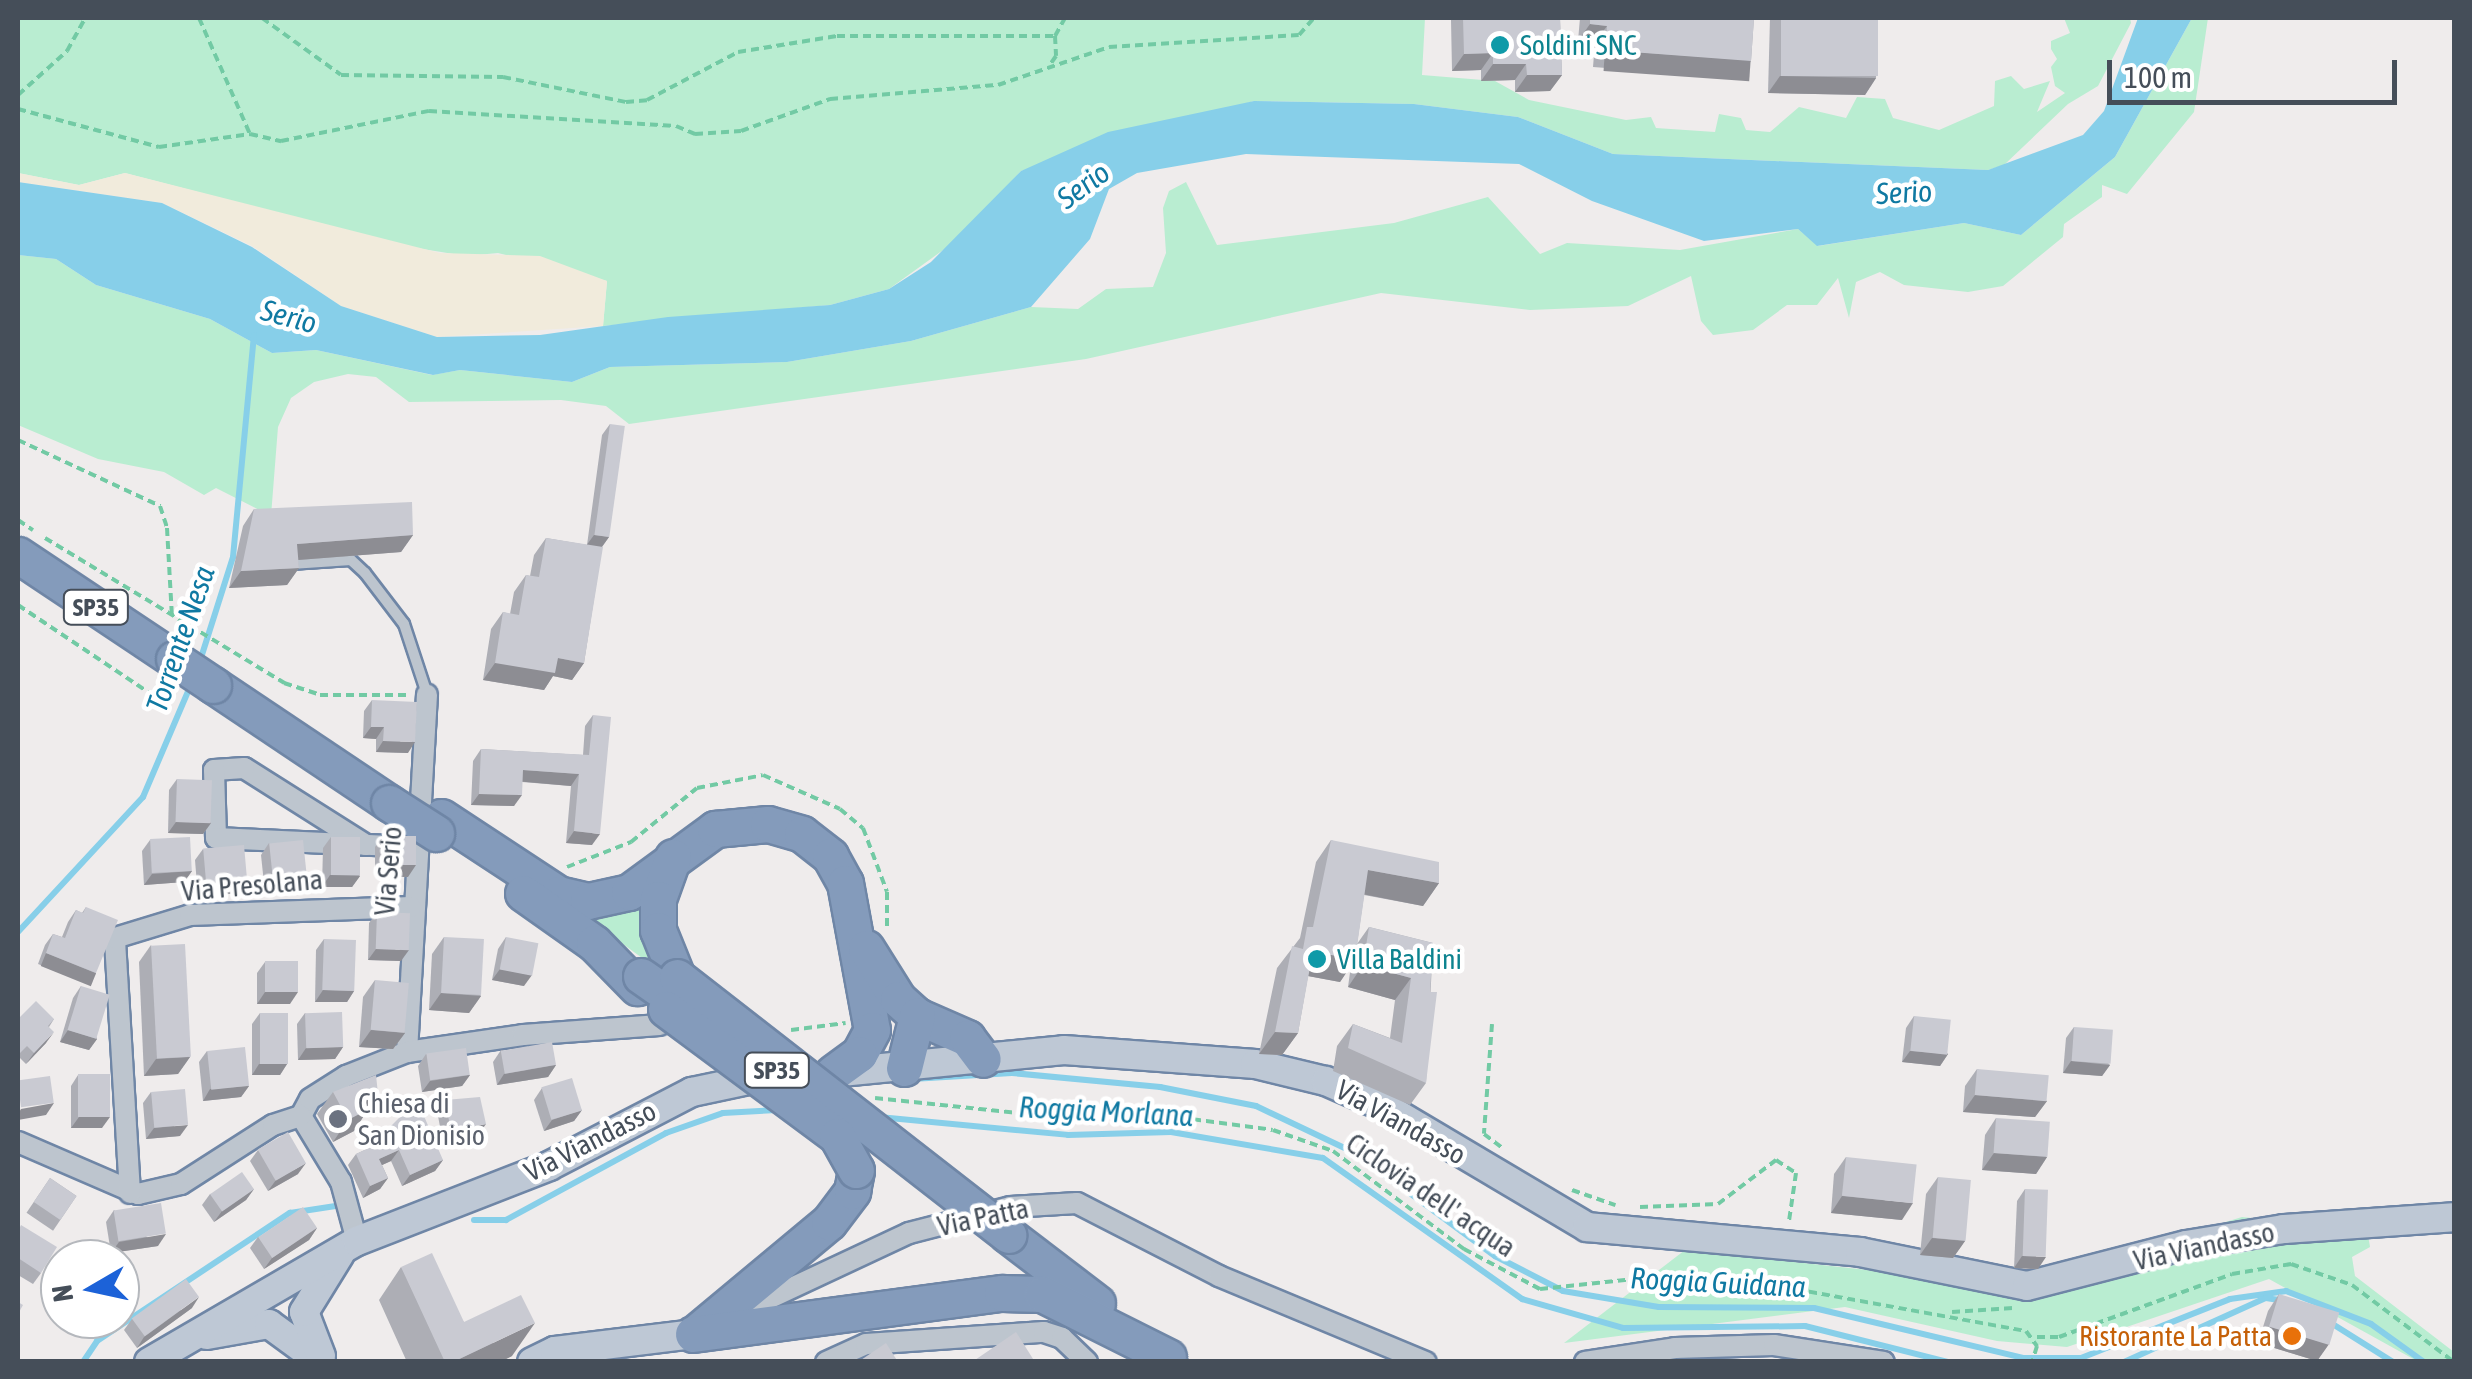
<!DOCTYPE html>
<html>
<head>
<meta charset="utf-8">
<style>
	body { margin:0 }
	#map { position:relative; width:2472px; height:1379px; overflow:hidden; background:#efecec; font-family:"Asap Condensed",sans-serif }
	div>[style] { position:absolute }
	.green>* { inset:0; background:#b9edd1 }
	.sand>* { inset:0; background:#f1ebdc }
	.water>* { inset:0; background:#87cfe9 }
	.stream>* { height:6px; margin:-3px; padding:0 3px; transform-origin:3px; border-radius:3px; background:#87cfe9 }
	.path>* { height:4px; margin-top:-2px; transform-origin:0; background:repeating-linear-gradient(90deg,#72caa4 0 8px,transparent 0 13px) }
	.roads { filter:drop-shadow(2px 0 #6f86a6) drop-shadow(-2px 0 #6f86a6) drop-shadow(0 2px #6f86a6) drop-shadow(0 -2px #6f86a6) }
	.lane>* { height:10px; margin:-5px; padding:0 5px; transform-origin:5px; border-radius:5px; background:#bdc5ce }
	.street>* { height:20px; margin:-10px; padding:0 10px; transform-origin:10px; border-radius:10px; background:#bdc5ce }
	.secondary>* { height:28px; margin:-14px; padding:0 14px; transform-origin:14px; border-radius:14px; background:#bec8d5 }
	.highway>* { height:35px; margin:-17.5px; padding:0 17.5px; transform-origin:17.5px; border-radius:17.5px; background:#849bbb }
	.bridges { filter:drop-shadow(2px 0 #6f86a6) drop-shadow(-2px 0 #6f86a6) drop-shadow(0 2px #6f86a6) drop-shadow(0 -2px #6f86a6) }
	.highway-bridge>* { height:35px; margin:-17.5px; padding:0 17.5px; transform-origin:17.5px; border-radius:17.5px; background:#849bbb }
	.wall>* { inset:0; background:#adaeb5; transform-origin:0 0 }
	.shaded-wall>* { inset:0; background:#8d8d93; transform-origin:0 0 }
	.building>* { inset:0; background:#c9cad2; transform-origin:0 0 }
	.dots>* { width:28px; height:28px; translate:-50% -50%; box-sizing:border-box; border:5px solid #fff; border-radius:50% }
	span { translate:-50% -50%; white-space:nowrap; text-align:center; line-height:1.15; -webkit-text-stroke:9px #fff; paint-order:stroke }
	.shield-label span { padding:2px 8px; background:#fff; border:2px solid; border-radius:8px; -webkit-text-stroke-width:0 }
	.shield-label { font-size:25px; color:#454e59; font-weight:700 }
	.culture-label { font-size:28px; color:#0d838f }
	.left { translate:0 -50%; text-align:left }
	.street-label { font-size:28px; color:#454e59 }
	.worship-label { font-size:28px; color:#5b616d }
	.food-label { font-size:28px; color:#c56008 }
	.right { translate:-100% -50%; text-align:right }
	.water-label { font-size:30px; color:#0f79a2; font-style:italic }
	.frame { position:absolute; inset:0; border:20px solid #454e59; pointer-events:none }
	.north { position:absolute; left:40px; top:1239px; width:100px; height:100px; box-sizing:border-box; background:#fff; border:2px solid #b5b8bd; border-radius:50%; rotate:261deg; font-size:28px; font-weight:700; line-height:40px; text-align:center; color:#454e59 }
	.north::after { content:''; display:block; margin:auto; width:35px; height:45px; background:#1c62d8; clip-path:polygon(50% 0,100% 100%,50% 72%,0 100%) }
	.scale { position:absolute; left:2107px; top:60px; width:290px; height:45px; box-sizing:border-box; border:5px solid #454e59; border-top:0; padding-left:12px; font-size:30px; line-height:35px; white-space:nowrap; color:#454e59; -webkit-text-stroke:8px #fff; paint-order:stroke }
</style>
</head>
<body>
<div id="map">
	<div class="green">
		<div style="clip-path:polygon(18px 18px,1425px 18px,1422px 75px,1495px 81px,1529px 100px,1626px 120px,1651px 117px,1656px 128px,1715px 132px,1719px 114px,1741px 118px,1746px 130px,1770px 132px,1799px 107px,1846px 118px,1857px 97px,1885px 99px,1893px 118px,1939px 130px,1994px 106px,1995px 81px,2011px 76px,2024px 89px,2050px 81px,2037px 112px,2065px 93px,2055px 86px,2051px 67px,2057px 59px,2051px 49px,2051px 41px,2070px 33px,2064px 18px,2130px 18px,2131px 23px,2098px 86px,2068px 104px,2004px 165px,1988px 170px,1613px 154px,1518px 117px,1414px 104px,1254px 101px,1021px 171px,957px 240px,889px 289px,830px 305px,603px 326px,607px 281px,498px 253px,466px 256px,404px 246px,125px 173px,79px 185px,18px 173px)"></div>
		<div style="clip-path:polygon(2192px 18px,2208px 18px,2194px 112px,2127px 194px,2102px 185px,2102px 197px,2064px 224px,2063px 237px,2003px 286px,1968px 292px,1904px 285px,1880px 272px,1856px 282px,1849px 318px,1838px 278px,1817px 305px,1787px 305px,1753px 330px,1713px 335px,1701px 321px,1691px 276px,1628px 306px,1530px 310px,1381px 293px,1086px 359px,629px 424px,606px 406px,561px 400px,409px 402px,376px 377px,348px 374px,314px 382px,291px 398px,278px 427px,271px 516px,216px 488px,204px 495px,164px 472px,98px 459px,18px 425px,18px 255px,56px 259px,96px 285px,210px 319px,272px 353px,316px 350px,432px 375px,460px 370px,572px 382px,610px 367px,787px 362px,911px 341px,1031px 307px,1078px 309px,1106px 289px,1153px 287px,1166px 253px,1163px 208px,1169px 191px,1186px 182px,1217px 245px,1394px 223px,1488px 197px,1540px 254px,1567px 243px,1680px 250px,1798px 229px,1818px 246px,1964px 223px,2021px 235px,2115px 157px)"></div>
		<div style="clip-path:polygon(653px 884px,667px 976px,572px 907px)"></div>
		<div style="clip-path:polygon(2242px 1217px,2367px 1229px,2370px 1247px,2352px 1257px,2355px 1276px,2454px 1352px,2454px 1361px,2417px 1361px,2269px 1279px,2067px 1347px,1997px 1341px,1845px 1307px,1564px 1343px,1685px 1250px,1923px 1276px,2056px 1274px)"></div>
	</div>
	<div class="sand">
		<div style="clip-path:polygon(18px 173px,79px 185px,125px 173px,440px 253px,540px 256px,607px 281px,603px 326px,437px 337px,341px 306px,252px 246px,162px 203px,18px 182px)"></div>
	</div>
	<div class="water">
		<div style="clip-path:polygon(2138px 18px,2192px 18px,2115px 157px,2021px 235px,1964px 223px,1817px 246px,1798px 229px,1704px 241px,1592px 201px,1519px 164px,1246px 154px,1137px 173px,1109px 189px,1090px 239px,1031px 307px,911px 341px,787px 362px,610px 367px,572px 382px,460px 370px,433px 375px,316px 350px,272px 353px,210px 319px,96px 285px,56px 259px,18px 255px,18px 182px,162px 203px,252px 247px,341px 306px,437px 337px,540px 335px,668px 317px,830px 305px,889px 289px,931px 262px,1021px 171px,1108px 132px,1254px 101px,1414px 104px,1518px 117px,1613px 154px,1988px 170px,2083px 135px,2104px 111px)"></div>
	</div>
	<div class="stream">
		<div style="left:200px;top:661px;width:109px;rotate:-72.4deg"></div>
		<div style="left:233px;top:557px;width:223px;rotate:-84.6deg"></div>
		<div style="left:18px;top:932px;width:184px;rotate:-47.2deg"></div>
		<div style="left:143px;top:797px;width:125px;rotate:-66.9deg"></div>
		<div style="left:912px;top:1079px;width:100px;rotate:-3.4deg"></div>
		<div style="left:1012px;top:1073px;width:149px;rotate:5.4deg"></div>
		<div style="left:1160px;top:1087px;width:98px;rotate:11.2deg"></div>
		<div style="left:1256px;top:1106px;width:112px;rotate:25.4deg"></div>
		<div style="left:1357px;top:1154px;width:172px;rotate:36.5deg"></div>
		<div style="left:1495px;top:1256px;width:76px;rotate:27.2deg"></div>
		<div style="left:1563px;top:1291px;width:97px;rotate:9.5deg"></div>
		<div style="left:1659px;top:1307px;width:155px;rotate:0.4deg"></div>
		<div style="left:1814px;top:1308px;width:216px;rotate:13.4deg"></div>
		<div style="left:2024px;top:1358px;width:57px"></div>
		<div style="left:2081px;top:1358px;width:160px;rotate:-21.6deg"></div>
		<div style="left:2230px;top:1299px;width:57px;rotate:-8.1deg"></div>
		<div style="left:2286px;top:1291px;width:91px;rotate:21.2deg"></div>
		<div style="left:2371px;top:1324px;width:65px;rotate:35.6deg"></div>
		<div style="left:879px;top:1117px;width:190px;rotate:5.4deg"></div>
		<div style="left:1068px;top:1135px;width:103px;rotate:-1.7deg"></div>
		<div style="left:1171px;top:1132px;width:154px;rotate:9.7deg"></div>
		<div style="left:1323px;top:1158px;width:244px;rotate:35.3deg"></div>
		<div style="left:1522px;top:1299px;width:105px;rotate:16deg"></div>
		<div style="left:1623px;top:1328px;width:182px;rotate:-0.6deg"></div>
		<div style="left:1805px;top:1326px;width:147px;rotate:14.1deg"></div>
		<div style="left:474px;top:1220px;width:32px"></div>
		<div style="left:506px;top:1220px;width:182px;rotate:-28.5deg"></div>
		<div style="left:666px;top:1133px;width:60px;rotate:-19.3deg"></div>
		<div style="left:723px;top:1113px;width:54px;rotate:-3.2deg"></div>
		<div style="left:2331px;top:1323px;width:73px;rotate:32.2deg"></div>
		<div style="left:83px;top:1362px;width:25px;rotate:-56deg"></div>
		<div style="left:97px;top:1341px;width:232px;rotate:-33.6deg"></div>
		<div style="left:290px;top:1213px;width:46px;rotate:-8.8deg"></div>
		<div style="left:2124px;top:1362px;width:156px;rotate:-24.3deg"></div>
		<div style="left:2266px;top:1298px;width:18px;rotate:9deg"></div>
	</div>
	<div class="path">
		<div style="left:199px;top:18px;width:127px;rotate:66.3deg"></div>
		<div style="left:250px;top:134px;width:32px;rotate:13deg"></div>
		<div style="left:281px;top:141px;width:151px;rotate:-11.5deg"></div>
		<div style="left:429px;top:111px;width:247px;rotate:3.5deg"></div>
		<div style="left:676px;top:126px;width:21px;rotate:23deg"></div>
		<div style="left:695px;top:134px;width:46px;rotate:-3.7deg"></div>
		<div style="left:741px;top:131px;width:95px;rotate:-19.8deg"></div>
		<div style="left:830px;top:99px;width:169px;rotate:-4.8deg"></div>
		<div style="left:998px;top:85px;width:117px;rotate:-18.9deg"></div>
		<div style="left:1109px;top:47px;width:190px;rotate:-3.6deg"></div>
		<div style="left:1299px;top:35px;width:23px;rotate:-49deg"></div>
		<div style="left:262px;top:18px;width:97px;rotate:35.8deg"></div>
		<div style="left:341px;top:75px;width:162px;rotate:0.7deg"></div>
		<div style="left:503px;top:77px;width:126px;rotate:11.5deg"></div>
		<div style="left:626px;top:102px;width:21px;rotate:-5deg"></div>
		<div style="left:647px;top:100px;width:103px;rotate:-27.8deg"></div>
		<div style="left:738px;top:52px;width:100px;rotate:-9.2deg"></div>
		<div style="left:837px;top:36px;width:218px"></div>
		<div style="left:1055px;top:36px;width:20px;rotate:87deg"></div>
		<div style="left:1056px;top:56px;width:12px;rotate:125deg"></div>
		<div style="left:1055px;top:36px;width:21px;rotate:-61deg"></div>
		<div style="left:18px;top:95px;width:66px;rotate:-41.9deg"></div>
		<div style="left:67px;top:51px;width:38px;rotate:-61deg"></div>
		<div style="left:18px;top:109px;width:146px;rotate:15.1deg"></div>
		<div style="left:159px;top:147px;width:92px;rotate:-8.1deg"></div>
		<div style="left:18px;top:440px;width:157px;rotate:24.9deg"></div>
		<div style="left:160px;top:506px;width:23px;rotate:72deg"></div>
		<div style="left:167px;top:528px;width:89px;rotate:86.8deg"></div>
		<div style="left:18px;top:520px;width:18px;rotate:34deg"></div>
		<div style="left:45px;top:538px;width:280px;rotate:31.2deg"></div>
		<div style="left:284px;top:683px;width:38px;rotate:18deg"></div>
		<div style="left:320px;top:695px;width:88px"></div>
		<div style="left:18px;top:605px;width:167px;rotate:33.8deg"></div>
		<div style="left:157px;top:698px;width:14px;rotate:-34deg"></div>
		<div style="left:567px;top:867px;width:69px;rotate:-21.3deg"></div>
		<div style="left:631px;top:842px;width:85px;rotate:-39.3deg"></div>
		<div style="left:697px;top:788px;width:67px;rotate:-11.1deg"></div>
		<div style="left:763px;top:775px;width:84px;rotate:23.8deg"></div>
		<div style="left:840px;top:809px;width:30px;rotate:40deg"></div>
		<div style="left:863px;top:828px;width:68px;rotate:69.4deg"></div>
		<div style="left:887px;top:892px;width:39px;rotate:90deg"></div>
		<div style="left:1492px;top:1024px;width:110px;rotate:94.2deg"></div>
		<div style="left:1484px;top:1134px;width:25px;rotate:37deg"></div>
		<div style="left:791px;top:1030px;width:55px;rotate:-7.3deg"></div>
		<div style="left:875px;top:1098px;width:172px;rotate:6deg"></div>
		<div style="left:1046px;top:1116px;width:70px;rotate:-5.7deg"></div>
		<div style="left:1116px;top:1109px;width:158px;rotate:7.6deg"></div>
		<div style="left:1273px;top:1130px;width:64px;rotate:19.3deg"></div>
		<div style="left:1333px;top:1151px;width:164px;rotate:36.8deg"></div>
		<div style="left:1464px;top:1249px;width:86px;rotate:27.8deg"></div>
		<div style="left:1540px;top:1289px;width:123px;rotate:-6.1deg"></div>
		<div style="left:1662px;top:1276px;width:83px;rotate:2.8deg"></div>
		<div style="left:1745px;top:1280px;width:286px;rotate:10.3deg"></div>
		<div style="left:2026px;top:1331px;width:19px;rotate:54deg"></div>
		<div style="left:2037px;top:1346px;width:17px;rotate:107deg"></div>
		<div style="left:1572px;top:1190px;width:46px;rotate:19.2deg"></div>
		<div style="left:1640px;top:1207px;width:78px;rotate:-2.2deg"></div>
		<div style="left:1718px;top:1204px;width:73px;rotate:-37.2deg"></div>
		<div style="left:1776px;top:1160px;width:24px;rotate:33deg"></div>
		<div style="left:1796px;top:1173px;width:49px;rotate:98.3deg"></div>
		<div style="left:1952px;top:1312px;width:61px;rotate:-3.8deg"></div>
		<div style="left:2037px;top:1337px;width:22px"></div>
		<div style="left:2059px;top:1337px;width:184px;rotate:-20deg"></div>
		<div style="left:2232px;top:1274px;width:60px;rotate:-9.6deg"></div>
		<div style="left:2291px;top:1264px;width:65px;rotate:19deg"></div>
		<div style="left:2352px;top:1285px;width:128px;rotate:37deg"></div>
	</div>
	<div class="roads">
		<div class="lane">
			<div style="left:291px;top:564px;width:60px;rotate:-3.8deg"></div>
			<div style="left:351px;top:560px;width:19px;rotate:43deg"></div>
			<div style="left:365px;top:573px;width:64px;rotate:52.6deg"></div>
			<div style="left:404px;top:624px;width:74px;rotate:71.8deg"></div>
		</div>
		<div class="street">
			<div style="left:366px;top:845px;width:144px;rotate:-147.7deg"></div>
			<div style="left:244px;top:768px;width:30px;rotate:176deg"></div>
			<div style="left:214px;top:770px;width:68px;rotate:88.3deg"></div>
			<div style="left:216px;top:838px;width:201px;rotate:2.6deg"></div>
			<div style="left:407px;top:1052px;width:358px;rotate:-86.8deg"></div>
			<div style="left:301px;top:1116px;width:19px;rotate:-62deg"></div>
			<div style="left:310px;top:1099px;width:43px;rotate:-32.6deg"></div>
			<div style="left:346px;top:1076px;width:66px;rotate:-21.5deg"></div>
			<div style="left:407px;top:1052px;width:117px;rotate:-8.3deg"></div>
			<div style="left:523px;top:1035px;width:137px;rotate:-4.2deg"></div>
			<div style="left:301px;top:1116px;width:77px;rotate:58.8deg"></div>
			<div style="left:341px;top:1182px;width:61px;rotate:74.8deg"></div>
			<div style="left:18px;top:1142px;width:131px;rotate:23.4deg"></div>
			<div style="left:138px;top:1194px;width:44px;rotate:-13.1deg"></div>
			<div style="left:181px;top:1184px;width:109px;rotate:-32.7deg"></div>
			<div style="left:273px;top:1125px;width:29px;rotate:-18deg"></div>
			<div style="left:130px;top:1193px;width:255px;rotate:-93.4deg"></div>
			<div style="left:115px;top:938px;width:78px;rotate:-17deg"></div>
			<div style="left:190px;top:915px;width:221px;rotate:-2.1deg"></div>
			<div style="left:736px;top:1314px;width:191px;rotate:-25.1deg"></div>
			<div style="left:909px;top:1233px;width:104px;rotate:-14.4deg"></div>
			<div style="left:1010px;top:1207px;width:67px;rotate:-3.4deg"></div>
			<div style="left:1077px;top:1203px;width:160px;rotate:27.2deg"></div>
			<div style="left:1219px;top:1276px;width:224px;rotate:22.6deg"></div>
			<div style="left:826px;top:1362px;width:44px;rotate:-24.2deg"></div>
			<div style="left:866px;top:1344px;width:178px;rotate:-3.9deg"></div>
			<div style="left:1044px;top:1332px;width:19px;rotate:18deg"></div>
			<div style="left:1062px;top:1338px;width:35px;rotate:44deg"></div>
			<div style="left:1585px;top:1362px;width:91px;rotate:-8.8deg"></div>
			<div style="left:1675px;top:1348px;width:99px;rotate:-1.7deg"></div>
			<div style="left:1774px;top:1345px;width:111px;rotate:8.8deg"></div>
		</div>
		<div class="secondary">
			<div style="left:831px;top:1073px;width:234px;rotate:-5.6deg"></div>
			<div style="left:1064px;top:1050px;width:192px;rotate:4.2deg"></div>
			<div style="left:1255px;top:1064px;width:73px;rotate:13.5deg"></div>
			<div style="left:1326px;top:1081px;width:64px;rotate:23.8deg"></div>
			<div style="left:1385px;top:1107px;width:235px;rotate:30.7deg"></div>
			<div style="left:1587px;top:1227px;width:274px;rotate:5.2deg"></div>
			<div style="left:1860px;top:1252px;width:170px;rotate:11.5deg"></div>
			<div style="left:2027px;top:1286px;width:164px;rotate:-14.5deg"></div>
			<div style="left:2186px;top:1245px;width:99px;rotate:-9.3deg"></div>
			<div style="left:2284px;top:1229px;width:170px;rotate:-4deg"></div>
			<div style="left:207px;top:1335px;width:63px;rotate:-10.1deg"></div>
			<div style="left:269px;top:1324px;width:64px;rotate:36.2deg"></div>
			<div style="left:321px;top:1356px;width:47px;rotate:-111.1deg"></div>
			<div style="left:304px;top:1312px;width:68px;rotate:-58.2deg"></div>
			<div style="left:149px;top:1362px;width:241px;rotate:-30.2deg"></div>
			<div style="left:357px;top:1241px;width:206px;rotate:-21.3deg"></div>
			<div style="left:549px;top:1166px;width:161px;rotate:-27.4deg"></div>
			<div style="left:692px;top:1092px;width:78px;rotate:-11.9deg"></div>
			<div style="left:532px;top:1362px;width:25px;rotate:-26deg"></div>
			<div style="left:555px;top:1351px;width:139px;rotate:-7deg"></div>
		</div>
		<div class="highway">
			<div style="left:18px;top:555px;width:187px;rotate:33.7deg"></div>
			<div style="left:213px;top:685px;width:212px;rotate:33.8deg"></div>
			<div style="left:441px;top:817px;width:140px;rotate:33.3deg"></div>
			<div style="left:558px;top:894px;width:31px;rotate:13deg"></div>
			<div style="left:588px;top:901px;width:42px;rotate:-12.4deg"></div>
			<div style="left:629px;top:892px;width:107px;rotate:-36.2deg"></div>
			<div style="left:715px;top:829px;width:53px;rotate:-5.4deg"></div>
			<div style="left:768px;top:824px;width:35px;rotate:16deg"></div>
			<div style="left:802px;top:834px;width:36px;rotate:38deg"></div>
			<div style="left:830px;top:856px;width:31px;rotate:61deg"></div>
			<div style="left:845px;top:883px;width:149px;rotate:79.6deg"></div>
			<div style="left:872px;top:1030px;width:27px;rotate:118deg"></div>
			<div style="left:859px;top:1054px;width:32px;rotate:144deg"></div>
			<div style="left:673px;top:857px;width:45px;rotate:109.7deg"></div>
			<div style="left:658px;top:899px;width:31px;rotate:90deg"></div>
			<div style="left:658px;top:930px;width:51px;rotate:68deg"></div>
			<div style="left:523px;top:893px;width:87px;rotate:35.2deg"></div>
			<div style="left:594px;top:943px;width:62px;rotate:45.7deg"></div>
			<div style="left:866px;top:948px;width:60px;rotate:57.9deg"></div>
			<div style="left:898px;top:999px;width:25px;rotate:42deg"></div>
			<div style="left:917px;top:1016px;width:55px;rotate:23.7deg"></div>
			<div style="left:967px;top:1038px;width:26px;rotate:53deg"></div>
			<div style="left:904px;top:1068px;width:54px;rotate:-76deg"></div>
			<div style="left:1008px;top:1235px;width:112px;rotate:37.4deg"></div>
			<div style="left:698px;top:1331px;width:170px;rotate:-39.8deg"></div>
			<div style="left:829px;top:1222px;width:39px;rotate:-53deg"></div>
			<div style="left:852px;top:1191px;width:21px;rotate:-79deg"></div>
			<div style="left:693px;top:1334px;width:312px;rotate:-7.6deg"></div>
			<div style="left:1002px;top:1293px;width:40px;rotate:1.4deg"></div>
			<div style="left:1042px;top:1294px;width:141px;rotate:26.6deg"></div>
		</div>
	</div>
	<div class="bridges">
		<div class="highway-bridge">
			<div style="left:174px;top:659px;width:47px;rotate:33.7deg"></div>
			<div style="left:389px;top:803px;width:56px;rotate:32.6deg"></div>
			<div style="left:641px;top:976px;width:65px;rotate:34.9deg"></div>
			<div style="left:677px;top:977px;width:420px;rotate:37.9deg"></div>
			<div style="left:666px;top:1009px;width:213px;rotate:36.6deg"></div>
			<div style="left:837px;top:1136px;width:39px;rotate:61deg"></div>
		</div>
	</div>
	<div class="wall">
		<div style="clip-path:polygon(1434px 18px,1560px 18px,1562px 75px,1550px 91px,1515px 92px,1515px 80px,1481px 81px,1481px 70px,1452px 71px,1451px 20px,1434px 20px)"></div>
		<div style="clip-path:polygon(1580px 18px,1754px 18px,1751px 61px,1739px 78px,1593px 67px,1595px 42px,1578px 41px)"></div>
		<div style="clip-path:polygon(1770px 18px,1878px 18px,1876px 78px,1865px 95px,1768px 93px)"></div>
		<div style="clip-path:polygon(610px 424px,609px 537px,602px 547px,584px 663px,572px 680px,553px 676px,544px 690px,483px 680px,491px 629px,503px 612px,510px 614px,514px 592px,526px 575px,530px 576px,534px 555px,546px 538px,587px 545px,602px 435px)"></div>
		<div style="clip-path:polygon(254px 509px,413px 535px,401px 552px,298px 560px,299px 568px,287px 585px,229px 588px,243px 526px)"></div>
		<div style="clip-path:polygon(372px 700px,408px 753px,376px 752px,376px 739px,363px 738px,364px 711px)"></div>
		<div style="clip-path:polygon(593px 715px,592px 845px,566px 843px,571px 786px,522px 782px,514px 806px,471px 805px,473px 761px,481px 749px,583px 755px,585px 726px)"></div>
		<div style="clip-path:polygon(177px 779px,211px 823px,203px 834px,168px 833px,169px 790px)"></div>
		<div style="clip-path:polygon(383px 836px,408px 877px,375px 876px,375px 847px)"></div>
		<div style="clip-path:polygon(331px 837px,360px 876px,352px 887px,322px 887px,323px 848px)"></div>
		<div style="clip-path:polygon(150px 840px,192px 871px,184px 882px,144px 885px,142px 851px)"></div>
		<div style="clip-path:polygon(1331px 840px,1439px 883px,1423px 906px,1364px 895px,1357px 944px,1369px 927px,1433px 943px,1426px 1083px,1410px 1105px,1333px 1071px,1337px 1046px,1353px 1024px,1390px 1038px,1395px 1000px,1348px 987px,1351px 965px,1340px 982px,1308px 976px,1298px 1033px,1282px 1055px,1259px 1054px,1277px 968px,1300px 938px,1316px 862px)"></div>
		<div style="clip-path:polygon(269px 843px,300px 890px,265px 893px,261px 855px)"></div>
		<div style="clip-path:polygon(203px 849px,247px 882px,239px 893px,198px 897px,195px 860px)"></div>
		<div style="clip-path:polygon(86px 907px,96px 973px,89px 984px,38px 964px,45px 945px,53px 934px,62px 937px,68px 922px,76px 910px,82px 913px)"></div>
		<div style="clip-path:polygon(377px 912px,401px 961px,368px 960px,369px 923px)"></div>
		<div style="clip-path:polygon(444px 937px,481px 996px,469px 1013px,429px 1010px,432px 954px)"></div>
		<div style="clip-path:polygon(506px 937px,524px 986px,492px 980px,498px 949px)"></div>
		<div style="clip-path:polygon(324px 939px,354px 991px,347px 1002px,315px 1002px,316px 950px)"></div>
		<div style="clip-path:polygon(151px 945px,190px 1057px,178px 1074px,144px 1076px,139px 962px)"></div>
		<div style="clip-path:polygon(265px 962px,290px 1004px,257px 1004px,257px 973px)"></div>
		<div style="clip-path:polygon(375px 980px,405px 1033px,393px 1049px,359px 1047px,363px 997px)"></div>
		<div style="clip-path:polygon(81px 986px,97px 1039px,89px 1050px,60px 1042px,73px 998px)"></div>
		<div style="clip-path:polygon(260px 1013px,287px 1064px,280px 1075px,252px 1075px,252px 1024px)"></div>
		<div style="clip-path:polygon(305px 1013px,343px 1047px,335px 1059px,298px 1060px,297px 1024px)"></div>
		<div style="clip-path:polygon(1914px 1016px,1948px 1054px,1940px 1066px,1902px 1062px,1906px 1028px)"></div>
		<div style="clip-path:polygon(18px 1019px,54px 1019px,49px 1027px,46px 1043px,26px 1064px,19px 1057px,18px 1058px)"></div>
		<div style="clip-path:polygon(2074px 1027px,2110px 1065px,2102px 1076px,2063px 1073px,2066px 1038px)"></div>
		<div style="clip-path:polygon(501px 1050px,556px 1065px,548px 1077px,497px 1085px,493px 1062px)"></div>
		<div style="clip-path:polygon(207px 1051px,249px 1086px,241px 1097px,203px 1101px,199px 1062px)"></div>
		<div style="clip-path:polygon(426px 1054px,470px 1075px,462px 1086px,422px 1092px,418px 1066px)"></div>
		<div style="clip-path:polygon(1977px 1069px,2047px 1101px,2035px 1117px,1963px 1112px,1965px 1086px)"></div>
		<div style="clip-path:polygon(78px 1075px,102px 1128px,71px 1128px,71px 1086px)"></div>
		<div style="clip-path:polygon(542px 1088px,582px 1110px,574px 1121px,544px 1131px,534px 1100px)"></div>
		<div style="clip-path:polygon(151px 1092px,180px 1136px,146px 1139px,143px 1103px)"></div>
		<div style="clip-path:polygon(333px 1092px,378px 1094px,354px 1131px,333px 1142px,317px 1114px)"></div>
		<div style="clip-path:polygon(445px 1100px,478px 1135px,443px 1142px,437px 1111px)"></div>
		<div style="clip-path:polygon(1996px 1118px,2047px 1157px,2036px 1174px,1982px 1170px,1985px 1135px)"></div>
		<div style="clip-path:polygon(389px 1128px,443px 1160px,435px 1171px,402px 1186px,391px 1161px,382px 1165px,388px 1178px,380px 1189px,363px 1198px,348px 1165px,356px 1154px,382px 1142px,381px 1139px)"></div>
		<div style="clip-path:polygon(258px 1150px,298px 1174px,268px 1191px,250px 1161px)"></div>
		<div style="clip-path:polygon(1846px 1157px,1902px 1220px,1831px 1213px,1834px 1174px)"></div>
		<div style="clip-path:polygon(1938px 1177px,1965px 1241px,1953px 1258px,1920px 1255px,1926px 1194px)"></div>
		<div style="left:50px;top:1178px;width:32px;height:42px;rotate:34deg"></div>
		<div style="clip-path:polygon(254px 1189px,246px 1200px,214px 1222px,202px 1205px,210px 1194px)"></div>
		<div style="clip-path:polygon(2025px 1189px,2038px 1269px,2014px 1268px,2017px 1201px)"></div>
		<div style="clip-path:polygon(114px 1210px,158px 1246px,111px 1253px,106px 1222px)"></div>
		<div style="clip-path:polygon(317px 1228px,309px 1240px,264px 1269px,250px 1248px,258px 1237px)"></div>
		<div style="clip-path:polygon(18px 1230px,41px 1273px,33px 1284px,18px 1275px)"></div>
		<div style="clip-path:polygon(401px 1267px,464px 1322px,512px 1356px,500px 1362px,407px 1362px,379px 1300px)"></div>
		<div style="clip-path:polygon(2279px 1294px,2329px 1344px,2317px 1361px,2258px 1343px,2268px 1311px)"></div>
		<div style="clip-path:polygon(192px 1308px,137px 1348px,124px 1330px,132px 1319px)"></div>
	</div>
	<div class="shaded-wall">
		<div style="clip-path:polygon(1436px 18px,1452px 18px,1451px 20px,1434px 20px)"></div>
		<div style="clip-path:polygon(1590px 24px,1607px 26px,1595px 42px,1578px 41px)"></div>
		<div style="left:1605px;top:50px;width:146px;height:21px;rotate:4deg"></div>
		<div style="clip-path:polygon(1493px 53px,1481px 70px,1452px 71px,1464px 54px)"></div>
		<div style="clip-path:polygon(1493px 64px,1526px 64px,1515px 80px,1481px 81px)"></div>
		<div style="clip-path:polygon(1527px 75px,1562px 75px,1550px 91px,1515px 92px)"></div>
		<div style="clip-path:polygon(1780px 76px,1876px 78px,1865px 95px,1768px 93px)"></div>
		<div style="clip-path:polygon(413px 535px,401px 552px,285px 561px,297px 544px)"></div>
		<div style="clip-path:polygon(594px 535px,609px 537px,601px 548px,586px 546px)"></div>
		<div style="clip-path:polygon(299px 568px,287px 585px,229px 588px,241px 571px)"></div>
		<div style="clip-path:polygon(558px 658px,584px 663px,572px 680px,553px 676px,544px 690px,483px 680px,495px 663px)"></div>
		<div style="clip-path:polygon(371px 727px,384px 727px,376px 739px,363px 738px)"></div>
		<div style="clip-path:polygon(383px 741px,415px 742px,408px 753px,376px 752px)"></div>
		<div style="clip-path:polygon(523px 770px,579px 774px,571px 786px,515px 781px)"></div>
		<div style="clip-path:polygon(479px 794px,522px 795px,514px 806px,471px 805px)"></div>
		<div style="clip-path:polygon(176px 822px,211px 823px,203px 834px,168px 833px)"></div>
		<div style="clip-path:polygon(574px 831px,600px 834px,592px 845px,566px 843px)"></div>
		<div style="clip-path:polygon(383px 865px,416px 865px,408px 877px,375px 876px)"></div>
		<div style="clip-path:polygon(1368px 870px,1439px 883px,1423px 906px,1352px 892px)"></div>
		<div style="clip-path:polygon(192px 871px,184px 882px,144px 885px,152px 874px)"></div>
		<div style="clip-path:polygon(330px 875px,360px 876px,352px 887px,322px 887px)"></div>
		<div style="clip-path:polygon(307px 878px,300px 890px,265px 893px,273px 882px)"></div>
		<div style="clip-path:polygon(247px 882px,239px 893px,198px 897px,206px 885px)"></div>
		<div style="clip-path:polygon(376px 949px,409px 950px,401px 961px,368px 960px)"></div>
		<div style="clip-path:polygon(1313px 951px,1355px 960px,1340px 982px,1297px 974px)"></div>
		<div style="left:46px;top:953px;width:54px;height:14px;rotate:22deg"></div>
		<div style="clip-path:polygon(1363px 965px,1411px 978px,1395px 1000px,1348px 987px)"></div>
		<div style="clip-path:polygon(500px 969px,532px 975px,524px 986px,492px 980px)"></div>
		<div style="clip-path:polygon(323px 990px,354px 991px,347px 1002px,315px 1002px)"></div>
		<div style="clip-path:polygon(265px 992px,298px 992px,290px 1004px,257px 1004px)"></div>
		<div style="clip-path:polygon(441px 993px,481px 996px,469px 1013px,429px 1010px)"></div>
		<div style="clip-path:polygon(68px 1030px,97px 1039px,89px 1050px,60px 1042px)"></div>
		<div style="clip-path:polygon(371px 1030px,405px 1033px,393px 1049px,359px 1047px)"></div>
		<div style="clip-path:polygon(54px 1032px,46px 1043px,26px 1064px,34px 1053px)"></div>
		<div style="clip-path:polygon(1275px 1032px,1298px 1033px,1282px 1055px,1259px 1054px)"></div>
		<div style="clip-path:polygon(343px 1047px,335px 1059px,298px 1060px,306px 1048px)"></div>
		<div style="clip-path:polygon(1910px 1051px,1948px 1054px,1940px 1066px,1902px 1062px)"></div>
		<div style="clip-path:polygon(190px 1057px,178px 1074px,144px 1076px,156px 1059px)"></div>
		<div style="clip-path:polygon(2071px 1061px,2110px 1065px,2102px 1076px,2063px 1073px)"></div>
		<div style="clip-path:polygon(259px 1064px,287px 1064px,280px 1075px,252px 1075px)"></div>
		<div style="clip-path:polygon(556px 1065px,548px 1077px,497px 1085px,504px 1074px)"></div>
		<div style="clip-path:polygon(470px 1075px,462px 1086px,422px 1092px,430px 1081px)"></div>
		<div style="clip-path:polygon(249px 1086px,241px 1097px,203px 1101px,210px 1089px)"></div>
		<div style="clip-path:polygon(378px 1094px,354px 1131px,333px 1142px,348px 1120px,365px 1101px)"></div>
		<div style="clip-path:polygon(1975px 1095px,2047px 1101px,2035px 1117px,1963px 1112px)"></div>
		<div style="clip-path:polygon(54px 1103px,46px 1115px,18px 1120px,18px 1114px,21px 1109px)"></div>
		<div style="clip-path:polygon(582px 1110px,574px 1121px,544px 1131px,552px 1120px)"></div>
		<div style="clip-path:polygon(79px 1117px,110px 1117px,102px 1128px,71px 1128px)"></div>
		<div style="clip-path:polygon(486px 1124px,478px 1135px,443px 1142px,451px 1131px)"></div>
		<div style="clip-path:polygon(188px 1125px,180px 1136px,146px 1139px,154px 1128px)"></div>
		<div style="clip-path:polygon(399px 1150px,391px 1161px,371px 1170px,379px 1159px)"></div>
		<div style="clip-path:polygon(1994px 1153px,2047px 1157px,2036px 1174px,1982px 1170px)"></div>
		<div style="clip-path:polygon(443px 1160px,435px 1171px,402px 1186px,410px 1175px)"></div>
		<div style="clip-path:polygon(306px 1163px,298px 1174px,268px 1191px,276px 1180px)"></div>
		<div style="clip-path:polygon(388px 1178px,380px 1189px,363px 1198px,370px 1186px)"></div>
		<div style="clip-path:polygon(254px 1189px,246px 1200px,214px 1222px,222px 1211px)"></div>
		<div style="clip-path:polygon(1842px 1196px,1913px 1203px,1902px 1220px,1831px 1213px)"></div>
		<div style="clip-path:polygon(317px 1228px,309px 1240px,264px 1269px,272px 1258px)"></div>
		<div style="clip-path:polygon(166px 1234px,158px 1246px,111px 1253px,119px 1242px)"></div>
		<div style="clip-path:polygon(1932px 1238px,1965px 1241px,1953px 1258px,1920px 1255px)"></div>
		<div style="clip-path:polygon(2022px 1256px,2046px 1257px,2038px 1269px,2014px 1268px)"></div>
		<div style="clip-path:polygon(199px 1297px,192px 1308px,137px 1348px,144px 1337px)"></div>
		<div style="clip-path:polygon(535px 1323px,512px 1356px,500px 1362px,453px 1362px)"></div>
		<div style="clip-path:polygon(2270px 1327px,2329px 1344px,2317px 1361px,2258px 1343px)"></div>
	</div>
	<div class="building">
		<div style="clip-path:polygon(1463px 18px,1560px 18px,1562px 75px,1527px 75px,1526px 64px,1493px 64px,1493px 53px,1464px 54px)"></div>
		<div style="clip-path:polygon(1590px 18px,1754px 18px,1751px 61px,1605px 50px,1607px 26px,1590px 24px)"></div>
		<div style="left:1781px;top:18px;width:97px;height:58px"></div>
		<div style="left:610px;top:424px;width:15px;height:112px;rotate:8deg"></div>
		<div style="clip-path:polygon(412px 502px,413px 535px,297px 544px,299px 568px,241px 571px,254px 509px)"></div>
		<div style="clip-path:polygon(546px 538px,603px 547px,584px 663px,558px 658px,555px 673px,495px 663px,503px 612px,519px 615px,526px 575px,539px 577px)"></div>
		<div style="clip-path:polygon(372px 700px,417px 702px,415px 742px,383px 741px,384px 727px,371px 727px)"></div>
		<div style="clip-path:polygon(593px 715px,611px 717px,600px 834px,574px 831px,579px 774px,523px 770px,522px 795px,479px 794px,481px 749px,589px 755px)"></div>
		<div style="left:177px;top:779px;width:35px;height:43px;rotate:2deg"></div>
		<div style="left:383px;top:836px;width:33px;height:29px"></div>
		<div style="left:190px;top:837px;width:34px;height:40px;rotate:87deg"></div>
		<div style="left:331px;top:837px;width:29px;height:38px"></div>
		<div style="left:303px;top:840px;width:38px;height:34px;rotate:84deg"></div>
		<div style="clip-path:polygon(1331px 840px,1439px 862px,1439px 883px,1368px 870px,1355px 960px,1313px 951px,1298px 1033px,1275px 1032px,1292px 946px,1303px 949px,1307px 927px,1313px 927px)"></div>
		<div style="left:244px;top:845px;width:37px;height:41px;rotate:85deg"></div>
		<div style="clip-path:polygon(86px 907px,118px 920px,96px 973px,46px 953px,53px 934px,65px 938px,76px 910px,83px 913px)"></div>
		<div style="left:377px;top:912px;width:33px;height:37px;rotate:2deg"></div>
		<div style="clip-path:polygon(1369px 927px,1433px 943px,1430px 992px,1437px 992px,1426px 1083px,1348px 1048px,1353px 1024px,1402px 1043px,1411px 978px,1363px 965px)"></div>
		<div style="left:444px;top:937px;width:40px;height:56px;rotate:3deg"></div>
		<div style="left:506px;top:937px;width:33px;height:33px;rotate:11deg"></div>
		<div style="left:324px;top:939px;width:32px;height:51px;rotate:2deg"></div>
		<div style="left:185px;top:944px;width:113px;height:34px;rotate:87deg"></div>
		<div style="left:298px;top:961px;width:31px;height:33px;rotate:90deg"></div>
		<div style="left:375px;top:980px;width:34px;height:50px;rotate:5deg"></div>
		<div style="left:81px;top:986px;width:30px;height:46px;rotate:17deg"></div>
		<div style="clip-path:polygon(36px 1001px,54px 1019px,48px 1026px,54px 1032px,34px 1053px,27px 1046px,19px 1054px,18px 1019px)"></div>
		<div style="left:342px;top:1012px;width:35px;height:37px;rotate:88deg"></div>
		<div style="left:260px;top:1013px;width:28px;height:51px"></div>
		<div style="left:1914px;top:1016px;width:37px;height:35px;rotate:6deg"></div>
		<div style="left:2074px;top:1027px;width:39px;height:34px;rotate:4deg"></div>
		<div style="left:552px;top:1042px;width:23px;height:52px;rotate:80deg"></div>
		<div style="left:245px;top:1047px;width:39px;height:38px;rotate:84deg"></div>
		<div style="left:466px;top:1048px;width:27px;height:40px;rotate:82deg"></div>
		<div style="left:1977px;top:1069px;width:72px;height:26px;rotate:5deg"></div>
		<div style="left:110px;top:1074px;width:43px;height:32px;rotate:90deg"></div>
		<div style="clip-path:polygon(376px 1075px,378px 1094px,365px 1101px,369px 1109px,348px 1120px,333px 1092px)"></div>
		<div style="left:50px;top:1076px;width:27px;height:33px;rotate:82deg"></div>
		<div style="left:572px;top:1078px;width:34px;height:32px;rotate:73deg"></div>
		<div style="left:185px;top:1089px;width:36px;height:34px;rotate:85deg"></div>
		<div style="clip-path:polygon(480px 1097px,486px 1124px,451px 1131px,445px 1100px)"></div>
		<div style="clip-path:polygon(417px 1100px,443px 1160px,410px 1175px,399px 1150px,379px 1159px,388px 1178px,370px 1186px,356px 1154px,393px 1137px,389px 1128px)"></div>
		<div style="left:1996px;top:1118px;width:54px;height:35px;rotate:4deg"></div>
		<div style="left:288px;top:1132px;width:36px;height:35px;rotate:60deg"></div>
		<div style="left:1846px;top:1157px;width:71px;height:39px;rotate:6deg"></div>
		<div style="left:242px;top:1172px;width:21px;height:39px;rotate:55deg"></div>
		<div style="left:1938px;top:1177px;width:33px;height:61px;rotate:5deg"></div>
		<div style="left:50px;top:1178px;width:32px;height:29px;rotate:34deg"></div>
		<div style="left:2025px;top:1189px;width:23px;height:67px;rotate:2deg"></div>
		<div style="left:161px;top:1203px;width:31px;height:48px;rotate:81deg"></div>
		<div style="left:303px;top:1207px;width:25px;height:54px;rotate:56deg"></div>
		<div style="clip-path:polygon(21px 1225px,57px 1247px,41px 1273px,18px 1258px,18px 1231px)"></div>
		<div style="clip-path:polygon(432px 1253px,464px 1322px,521px 1295px,535px 1323px,453px 1362px,445px 1362px,401px 1267px)"></div>
		<div style="left:186px;top:1279px;width:22px;height:67px;rotate:54deg"></div>
		<div style="left:2279px;top:1294px;width:63px;height:34px;rotate:17deg"></div>
		<div style="clip-path:polygon(18px 1302px,23px 1305px,18px 1314px)"></div>
		<div style="clip-path:polygon(1016px 1332px,1035px 1362px,972px 1362px)"></div>
		<div style="clip-path:polygon(886px 1343px,898px 1362px,858px 1362px)"></div>
	</div>
	<div class="dots">
		<div style="left:1500px;top:45px;background:#0f9aa8"></div>
		<div style="left:1317px;top:959px;background:#0f9aa8"></div>
		<div style="left:338px;top:1119px;background:#6b7280"></div>
		<div style="left:2292px;top:1336px;background:#e8710a"></div>
	</div>
	<div class="shield-label">
		<span style="left:96px;top:607px">SP35</span>
		<span style="left:777px;top:1070px">SP35</span>
	</div>
	<div class="culture-label">
		<span class="left" style="left:1520px;top:45px">Soldini SNC</span>
		<span class="left" style="left:1337px;top:959px">Villa Baldini</span>
	</div>
	<div class="street-label">
		<span style="left:388px;top:871px;rotate:-85deg">Via Serio</span>
		<span style="left:252px;top:885px;rotate:-5deg">Via Presolana</span>
		<span style="left:1401px;top:1122px;rotate:29deg">Via Viandasso</span>
		<span style="left:590px;top:1141px;rotate:-27deg">Via Viandasso</span>
		<span style="left:1431px;top:1195px;rotate:34deg">Ciclovia dell' acqua</span>
		<span style="left:983px;top:1217px;rotate:-12deg">Via Patta</span>
		<span style="left:2204px;top:1246px;rotate:-12deg">Via Viandasso</span>
	</div>
	<div class="worship-label">
		<span class="left" style="left:358px;top:1119px">Chiesa di<br>San Dionisio</span>
	</div>
	<div class="food-label">
		<span class="right" style="left:2272px;top:1336px">Ristorante La Patta</span>
	</div>
	<div class="water-label">
		<span style="left:1083px;top:185px;rotate:-36deg">Serio</span>
		<span style="left:1904px;top:192px;rotate:-3deg">Serio</span>
		<span style="left:289px;top:316px;rotate:15deg">Serio</span>
		<span style="left:180px;top:639px;rotate:-71deg">Torrente Nesa</span>
		<span style="left:1106px;top:1111px;rotate:3deg">Roggia Morlana</span>
		<span style="left:1718px;top:1282px;rotate:3deg">Roggia Guidana</span>
	</div>
	<div class="frame"></div>
	<div class="north">N</div>
	<div class="scale">100 m</div>
</div>
</body>
</html>
